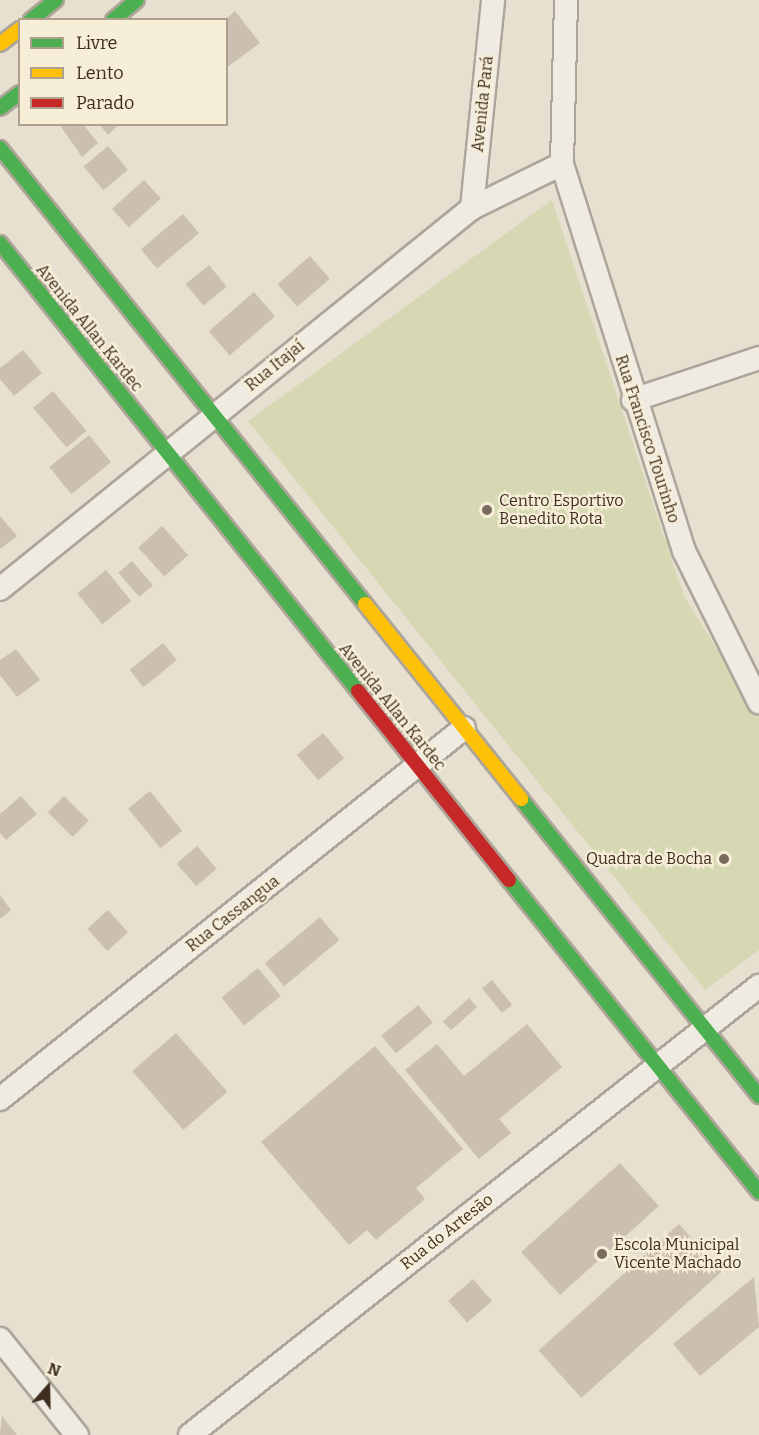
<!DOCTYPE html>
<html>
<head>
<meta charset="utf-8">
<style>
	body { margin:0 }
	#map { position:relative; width:759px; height:1435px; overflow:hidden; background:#e7e0d1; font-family:Bitter,serif }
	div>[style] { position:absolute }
	.green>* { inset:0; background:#d6d7b3 }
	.building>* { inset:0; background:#cbbfb2; transform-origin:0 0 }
	.roads { filter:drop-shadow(2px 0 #ada599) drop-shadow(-2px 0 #ada599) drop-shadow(0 2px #ada599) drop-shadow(0 -2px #ada599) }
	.street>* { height:22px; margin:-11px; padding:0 11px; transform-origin:11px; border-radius:11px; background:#efebe3 }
	.fast>* { height:14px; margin:-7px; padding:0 7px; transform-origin:7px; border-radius:7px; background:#4caf50 }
	.slow>* { height:14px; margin:-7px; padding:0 7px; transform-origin:7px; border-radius:7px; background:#ffc107 }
	.jam>* { height:14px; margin:-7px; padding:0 7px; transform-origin:7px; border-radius:7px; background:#c62828 }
	.dots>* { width:16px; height:16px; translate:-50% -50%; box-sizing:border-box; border:3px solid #f7eed8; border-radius:50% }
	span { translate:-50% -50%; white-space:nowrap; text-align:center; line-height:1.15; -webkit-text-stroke:4.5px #f7eed8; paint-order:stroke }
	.street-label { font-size:16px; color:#3d2e20 }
	.poi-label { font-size:16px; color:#3d2e20 }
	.left { translate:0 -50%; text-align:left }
	.right { translate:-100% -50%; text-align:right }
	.legend { position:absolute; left:18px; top:18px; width:210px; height:108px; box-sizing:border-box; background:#f7eed8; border:2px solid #ada18e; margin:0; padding:8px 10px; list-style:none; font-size:18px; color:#3d2e20 }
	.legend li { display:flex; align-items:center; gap:12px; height:30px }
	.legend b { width:30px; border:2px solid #ada18e }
	.north { position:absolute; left:18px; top:1357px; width:60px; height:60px; -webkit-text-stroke:4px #f7eed8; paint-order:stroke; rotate:20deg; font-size:16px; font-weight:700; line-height:24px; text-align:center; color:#3d2e20 }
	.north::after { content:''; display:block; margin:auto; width:21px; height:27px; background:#3d2e20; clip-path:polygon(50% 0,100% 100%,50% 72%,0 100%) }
</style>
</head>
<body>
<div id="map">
	<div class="green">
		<div style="clip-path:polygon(552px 200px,664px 537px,675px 550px,670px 555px,685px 598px,759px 717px,759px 950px,705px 990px,248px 421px)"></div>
	</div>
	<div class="building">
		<div style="clip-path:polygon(235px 11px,260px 43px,226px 68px,225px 20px)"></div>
		<div style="clip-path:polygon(59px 124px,83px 124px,98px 143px,82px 157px)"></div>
		<div style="clip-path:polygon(99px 124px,119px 124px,108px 135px)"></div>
		<div style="left:108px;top:146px;width:31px;height:32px;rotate:50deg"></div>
		<div style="left:144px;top:180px;width:25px;height:43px;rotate:48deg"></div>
		<div style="left:183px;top:214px;width:25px;height:55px;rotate:50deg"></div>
		<div style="left:310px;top:256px;width:30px;height:43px;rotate:49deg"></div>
		<div style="left:209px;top:265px;width:28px;height:30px;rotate:51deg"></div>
		<div style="left:254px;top:292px;width:32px;height:60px;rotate:49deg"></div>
		<div style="clip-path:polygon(23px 350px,42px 373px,14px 396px,0 379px,0 368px)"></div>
		<div style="left:53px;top:391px;width:52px;height:26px;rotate:50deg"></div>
		<div style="left:89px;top:435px;width:35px;height:51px;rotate:51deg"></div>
		<div style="clip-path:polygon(0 516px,17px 536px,0 549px)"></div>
		<div style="left:162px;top:526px;width:39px;height:32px;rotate:48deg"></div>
		<div style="left:132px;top:561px;width:32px;height:18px;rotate:49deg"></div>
		<div style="left:106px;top:570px;width:40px;height:37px;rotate:51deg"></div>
		<div style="left:163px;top:643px;width:22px;height:43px;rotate:51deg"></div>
		<div style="clip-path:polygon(16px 649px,40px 680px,17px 697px,0 675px,0 660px)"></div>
		<div style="left:323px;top:733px;width:33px;height:34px;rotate:50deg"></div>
		<div style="left:150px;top:791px;width:51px;height:28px;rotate:51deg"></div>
		<div style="clip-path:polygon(21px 796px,37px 814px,6px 840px,0 833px,0 814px)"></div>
		<div style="left:64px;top:796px;width:35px;height:23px;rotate:45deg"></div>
		<div style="left:197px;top:846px;width:30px;height:27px;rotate:49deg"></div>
		<div style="clip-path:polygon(0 895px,11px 910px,0 919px)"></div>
		<div style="left:108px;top:910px;width:30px;height:28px;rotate:48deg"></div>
		<div style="left:320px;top:917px;width:30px;height:72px;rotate:50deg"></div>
		<div style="left:258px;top:968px;width:36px;height:47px;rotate:51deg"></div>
		<div style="left:492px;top:980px;width:32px;height:13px;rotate:51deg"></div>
		<div style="left:469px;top:998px;width:12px;height:35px;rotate:48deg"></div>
		<div style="left:418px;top:1005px;width:23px;height:48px;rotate:50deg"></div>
		<div style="clip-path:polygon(527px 1024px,562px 1067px,499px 1119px,511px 1133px,479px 1159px,405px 1070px,437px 1044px,464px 1076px)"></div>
		<div style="left:176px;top:1033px;width:78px;height:58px;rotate:49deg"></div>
		<div style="clip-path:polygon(375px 1046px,463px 1149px,416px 1188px,425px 1199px,376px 1240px,367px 1230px,349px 1245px,261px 1142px)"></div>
		<div style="left:620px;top:1163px;width:58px;height:133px;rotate:48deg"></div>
		<div style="left:679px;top:1224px;width:64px;height:189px;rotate:48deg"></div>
		<div style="clip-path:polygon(754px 1277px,759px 1327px,700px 1376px,673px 1344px)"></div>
		<div style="left:473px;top:1279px;width:29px;height:33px;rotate:49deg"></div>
		<div style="clip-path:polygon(2px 1416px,17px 1435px,0 1435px)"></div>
	</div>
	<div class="roads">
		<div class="street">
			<div style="left:566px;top:0;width:164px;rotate:91.4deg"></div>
			<div style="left:562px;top:164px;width:406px;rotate:72.5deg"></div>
			<div style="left:684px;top:551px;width:169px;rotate:63.6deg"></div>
			<div style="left:472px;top:208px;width:209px;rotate:-84.2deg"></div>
			<div style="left:633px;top:400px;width:133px;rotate:-18.4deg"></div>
			<div style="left:0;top:589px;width:607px;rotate:-38.91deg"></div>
			<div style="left:472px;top:208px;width:100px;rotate:-26.1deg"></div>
			<div style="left:0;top:1099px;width:594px;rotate:-38.64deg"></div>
			<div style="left:0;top:1339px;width:123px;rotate:51.3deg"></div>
			<div style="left:190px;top:1435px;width:725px;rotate:-38.28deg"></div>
		</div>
		<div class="fast">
			<div style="left:31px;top:20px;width:32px;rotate:-39deg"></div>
			<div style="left:113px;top:20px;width:31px;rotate:-40deg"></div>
			<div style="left:0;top:108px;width:25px;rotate:-37deg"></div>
			<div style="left:0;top:148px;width:584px;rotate:51.32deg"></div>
			<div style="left:0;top:243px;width:573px;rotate:51.37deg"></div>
			<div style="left:521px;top:799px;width:381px;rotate:51.3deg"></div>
			<div style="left:509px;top:880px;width:400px;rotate:51.3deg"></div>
		</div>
		<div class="slow">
			<div style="left:0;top:44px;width:25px;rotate:-37deg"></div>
			<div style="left:365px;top:604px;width:250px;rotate:51.3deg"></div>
		</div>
		<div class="jam">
			<div style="left:358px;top:691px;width:242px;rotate:51.4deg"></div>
		</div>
	</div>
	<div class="dots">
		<div style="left:487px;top:510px;background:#786c5e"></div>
		<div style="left:724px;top:859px;background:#786c5e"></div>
		<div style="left:602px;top:1254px;background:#786c5e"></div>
	</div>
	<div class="street-label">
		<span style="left:483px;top:104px;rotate:-84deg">Avenida Pará</span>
		<span style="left:89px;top:328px;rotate:51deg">Avenida Allan Kardec</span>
		<span style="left:275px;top:366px;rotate:-39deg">Rua Itajaí</span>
		<span style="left:647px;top:439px;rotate:72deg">Rua Francisco Tourinho</span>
		<span style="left:392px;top:707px;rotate:51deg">Avenida Allan Kardec</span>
		<span style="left:233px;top:914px;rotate:-38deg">Rua Cassangua</span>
		<span style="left:447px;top:1232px;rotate:-38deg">Rua do Artesão</span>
	</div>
	<div class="poi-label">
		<span class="left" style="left:499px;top:510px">Centro Esportivo<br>Benedito Rota</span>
		<span class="right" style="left:712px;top:859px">Quadra de Bocha</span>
		<span class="left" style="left:614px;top:1254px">Escola Municipal<br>Vicente Machado</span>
	</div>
	<ul class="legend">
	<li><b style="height:8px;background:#4caf50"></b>Livre</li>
	<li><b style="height:8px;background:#ffc107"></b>Lento</li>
	<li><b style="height:8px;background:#c62828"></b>Parado</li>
	</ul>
	<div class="north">N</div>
</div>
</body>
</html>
